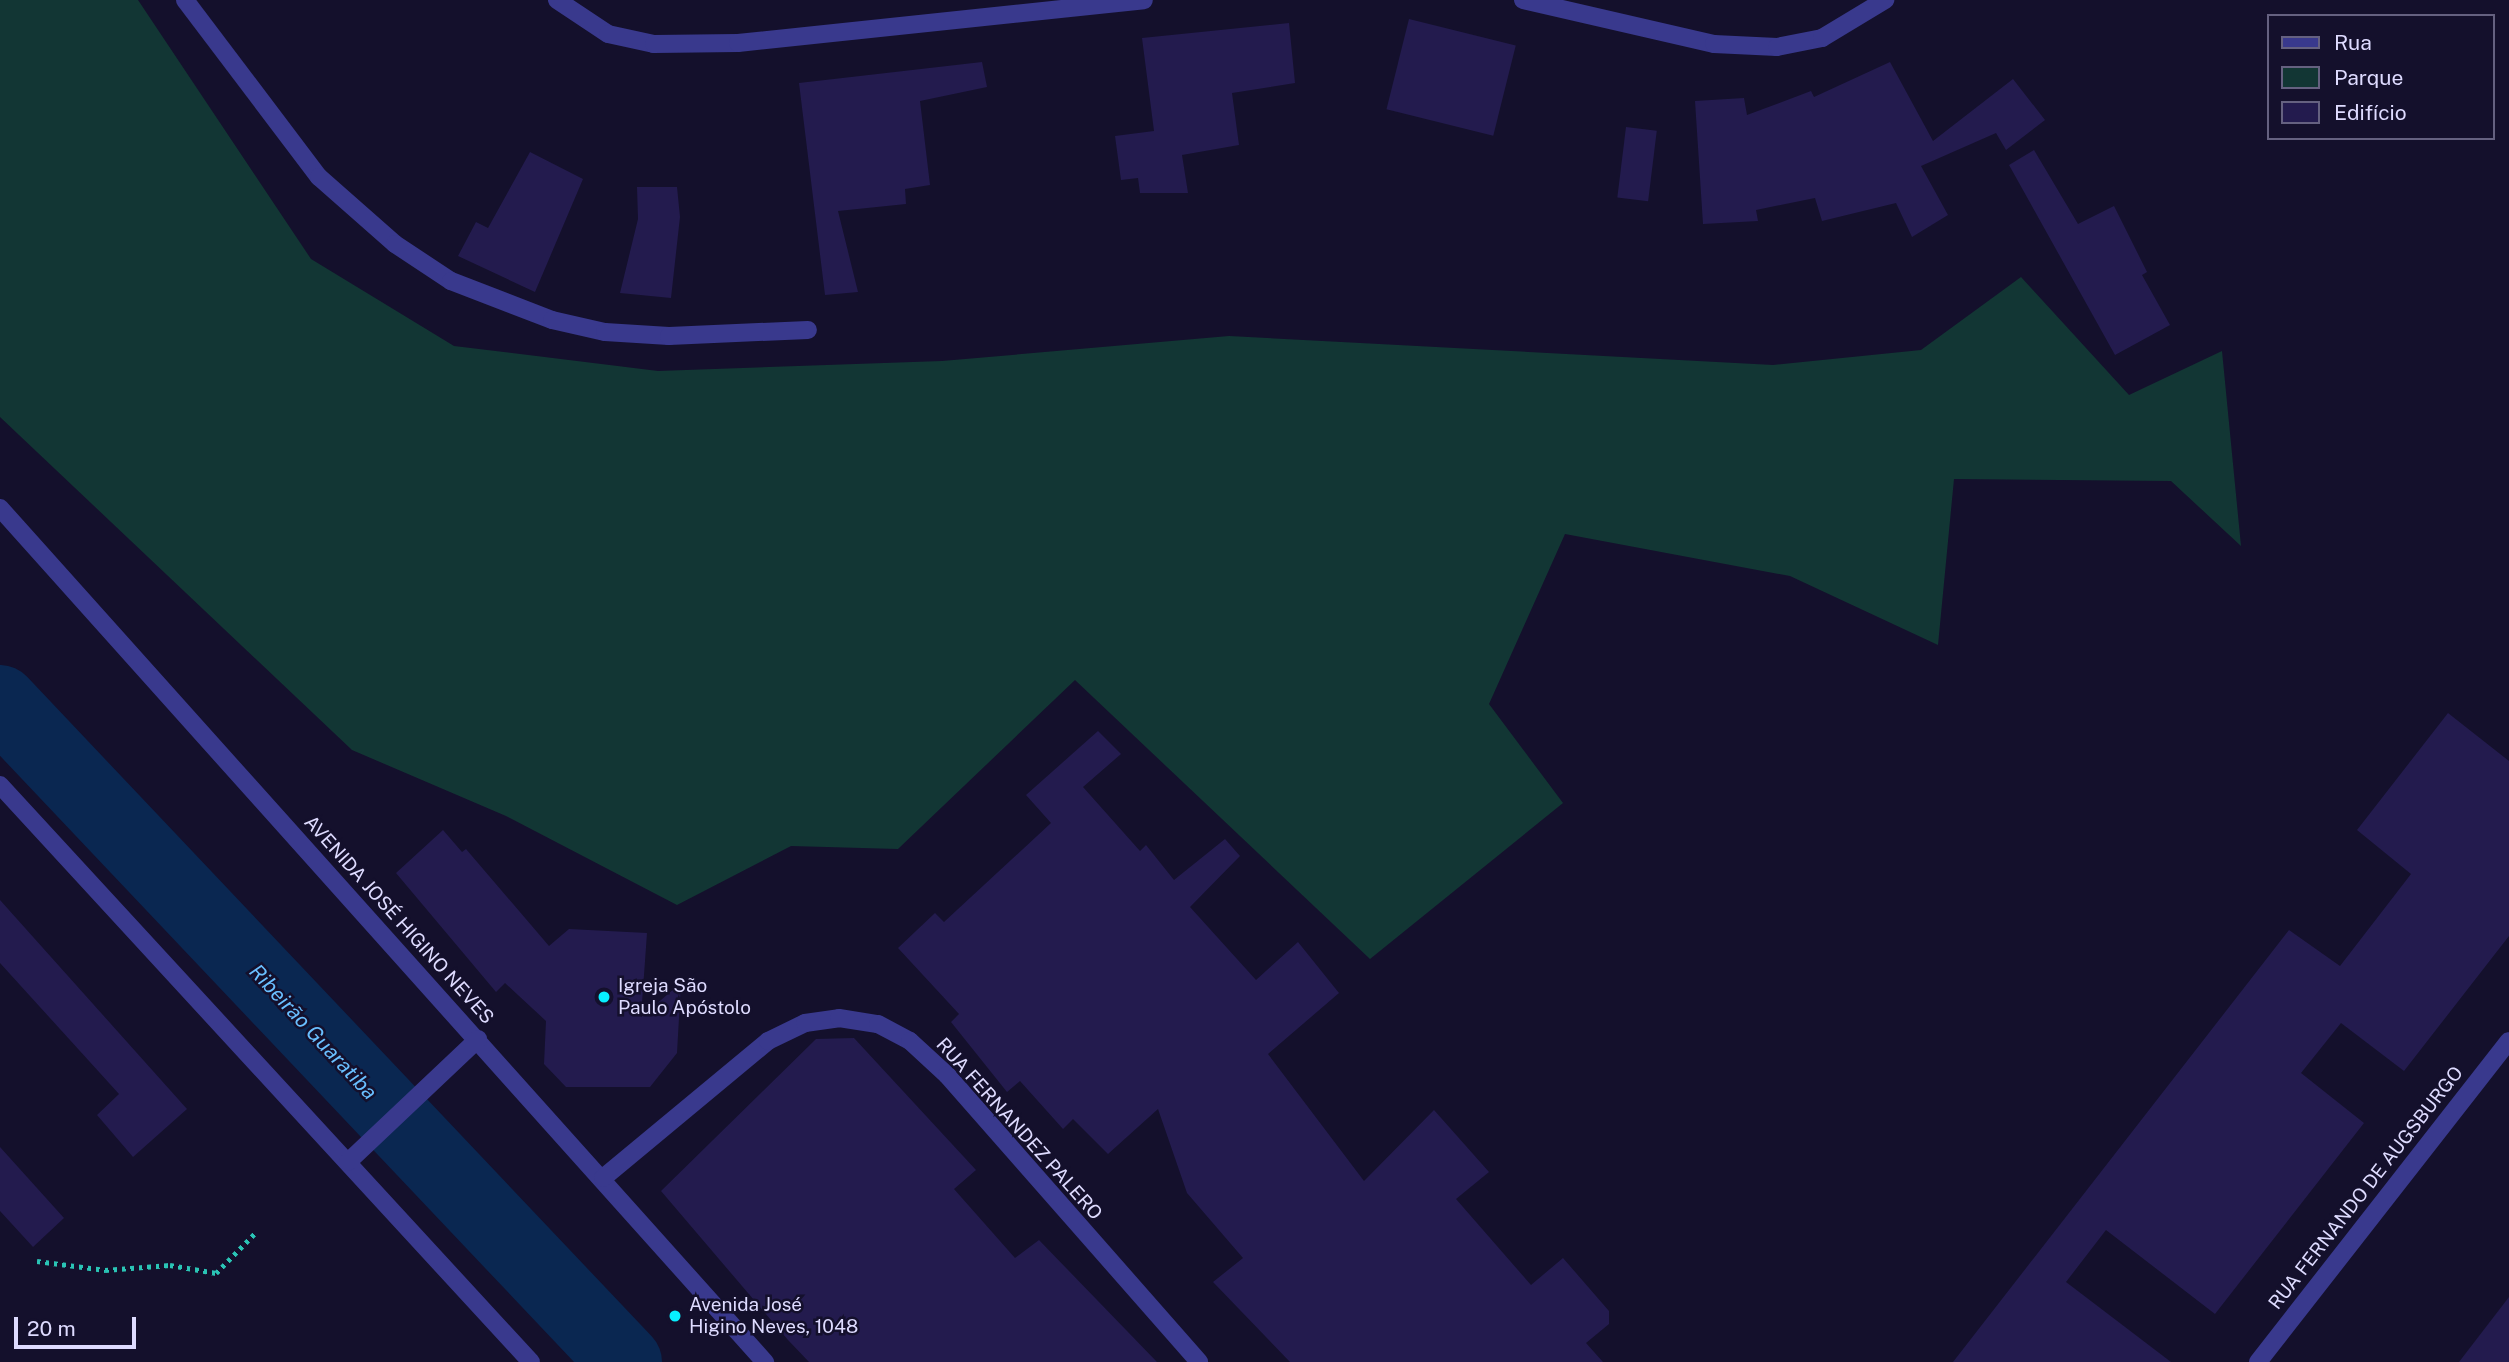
<!DOCTYPE html>
<html>
<head>
<meta charset="utf-8">
<style>
	body { margin:0 }
	#map { position:relative; width:2509px; height:1362px; overflow:hidden; background:#14102c; font-family:"Public Sans",sans-serif }
	div>[style] { position:absolute }
	.green>* { inset:0; background:#123634 }
	.river>* { height:74px; margin:-37px; padding:0 37px; transform-origin:37px; border-radius:37px; background:#0a2751 }
	.building>* { inset:0; background:#231b4e; transform-origin:0 0 }
	.path>* { height:4.5px; margin-top:-2.25px; transform-origin:0; background:repeating-linear-gradient(90deg,#2ac4b5 0 3.5px,transparent 0 8.5px) }
	.minor>* { height:18px; margin:-9px; padding:0 9px; transform-origin:9px; border-radius:9px; background:#39398d }
	.dots>* { width:19px; height:19px; translate:-50% -50%; box-sizing:border-box; border:4px solid #14102c; border-radius:50% }
	span { translate:-50% -50%; white-space:nowrap; text-align:center; line-height:1.15; -webkit-text-stroke:5px #14102c; paint-order:stroke }
	.street-label { font-size:19px; color:#dedbff }
	.poi-label { font-size:19px; color:#dedbff }
	.left { translate:0 -50%; text-align:left }
	.water-label { font-size:21px; color:#69bfff; font-style:italic }
	.legend { position:absolute; left:2267px; top:14px; width:228px; height:126px; box-sizing:border-box; background:#14102c; border:2px solid #656180; margin:0; padding:9px 12px; list-style:none; font-size:21px; color:#dedbff }
	.legend li { display:flex; align-items:center; gap:14px; height:35px }
	.legend b { width:35px; border:2px solid #656180 }
	.scale { position:absolute; left:14px; top:1317px; width:122px; height:32px; box-sizing:border-box; border:4px solid #dedbff; border-top:0; padding-left:9px; font-size:21px; line-height:24px; white-space:nowrap; color:#dedbff; -webkit-text-stroke:5px #14102c; paint-order:stroke }
</style>
</head>
<body>
<div id="map">
	<div class="green">
		<div style="clip-path:polygon(0 0,138px 0,311px 259px,454px 346px,658px 371px,942px 361px,1229px 336px,1773px 365px,1921px 350px,2021px 277px,2129px 395px,2222px 351px,2241px 546px,2171px 481px,1954px 479px,1938px 645px,1790px 576px,1565px 534px,1489px 704px,1563px 803px,1370px 959px,1075px 680px,898px 849px,791px 846px,677px 905px,506px 816px,352px 750px,0 417px)"></div>
	</div>
	<div class="river">
		<div style="left:0;top:702px;width:909px;rotate:46.56deg"></div>
	</div>
	<div class="building">
		<div style="left:1409px;top:19px;width:110px;height:93px;rotate:14deg"></div>
		<div style="clip-path:polygon(1289px 23px,1295px 83px,1232px 93px,1239px 145px,1182px 155px,1188px 193px,1140px 193px,1138px 178px,1121px 180px,1115px 136px,1154px 131px,1142px 38px)"></div>
		<div style="clip-path:polygon(982px 62px,987px 87px,920px 101px,930px 185px,905px 189px,906px 204px,838px 211px,858px 292px,825px 295px,799px 83px)"></div>
		<div style="clip-path:polygon(1890px 62px,1933px 141px,2013px 79px,2045px 120px,2006px 150px,1996px 133px,1921px 166px,1948px 215px,1912px 237px,1896px 203px,1822px 221px,1815px 198px,1756px 210px,1758px 221px,1703px 224px,1695px 101px,1744px 98px,1747px 115px,1811px 91px,1814px 97px)"></div>
		<div style="left:1626px;top:127px;width:31px;height:71px;rotate:7deg"></div>
		<div style="clip-path:polygon(2034px 150px,2078px 224px,2114px 206px,2147px 272px,2142px 275px,2170px 325px,2115px 355px,2009px 165px)"></div>
		<div style="clip-path:polygon(530px 152px,583px 179px,535px 292px,458px 256px,476px 222px,488px 228px)"></div>
		<div style="clip-path:polygon(637px 187px,677px 187px,680px 217px,671px 298px,620px 293px,638px 219px)"></div>
		<div style="clip-path:polygon(2448px 713px,2509px 761px,2509px 936px,2404px 1071px,2341px 1023px,2301px 1073px,2364px 1123px,2215px 1314px,2106px 1230px,2066px 1282px,2171px 1362px,1953px 1362px,2289px 930px,2340px 966px,2411px 874px,2357px 830px)"></div>
		<div style="clip-path:polygon(1098px 731px,1121px 754px,1083px 787px,1140px 851px,1146px 845px,1174px 880px,1225px 839px,1240px 856px,1190px 907px,1256px 980px,1298px 942px,1339px 993px,1268px 1054px,1364px 1181px,1434px 1110px,1489px 1172px,1456px 1199px,1531px 1285px,1563px 1258px,1609px 1311px,1609px 1324px,1586px 1343px,1603px 1362px,1290px 1362px,1213px 1282px,1243px 1258px,1187px 1193px,1158px 1109px,1108px 1154px,1073px 1119px,1063px 1129px,1020px 1081px,1007px 1092px,951px 1022px,959px 1014px,898px 948px,935px 913px,944px 922px,1051px 823px,1026px 795px)"></div>
		<div style="clip-path:polygon(443px 830px,462px 852px,466px 849px,549px 946px,569px 929px,647px 933px,641px 1017px,681px 983px,677px 1053px,650px 1087px,566px 1087px,544px 1064px,546px 1021px,505px 983px,496px 992px,396px 873px)"></div>
		<div style="clip-path:polygon(0 900px,187px 1109px,133px 1157px,97px 1115px,119px 1094px,0 963px)"></div>
		<div style="clip-path:polygon(854px 1038px,976px 1170px,954px 1189px,1015px 1258px,1039px 1240px,1157px 1362px,809px 1362px,788px 1340px,661px 1191px,816px 1039px)"></div>
		<div style="clip-path:polygon(0 1147px,64px 1218px,33px 1247px,0 1211px)"></div>
		<div style="clip-path:polygon(2509px 1297px,2509px 1362px,2459px 1362px)"></div>
	</div>
	<div class="path">
		<div style="left:37px;top:1261px;width:69px;rotate:7.5deg"></div>
		<div style="left:105px;top:1270px;width:65px;rotate:-4.4deg"></div>
		<div style="left:170px;top:1265px;width:47px;rotate:9.9deg"></div>
		<div style="left:216px;top:1273px;width:57px;rotate:-45.7deg"></div>
	</div>
	<div class="minor">
		<div style="left:185px;top:0;width:222px;rotate:52.9deg"></div>
		<div style="left:319px;top:177px;width:101px;rotate:41.4deg"></div>
		<div style="left:395px;top:244px;width:67px;rotate:33.5deg"></div>
		<div style="left:451px;top:281px;width:108px;rotate:21.1deg"></div>
		<div style="left:552px;top:320px;width:54px;rotate:12.8deg"></div>
		<div style="left:605px;top:332px;width:64px;rotate:3.6deg"></div>
		<div style="left:669px;top:336px;width:139px;rotate:-2.5deg"></div>
		<div style="left:557px;top:0;width:61px;rotate:33.7deg"></div>
		<div style="left:608px;top:34px;width:47px;rotate:12.3deg"></div>
		<div style="left:654px;top:44px;width:84px;rotate:-0.7deg"></div>
		<div style="left:738px;top:43px;width:408px;rotate:-6deg"></div>
		<div style="left:1523px;top:0;width:196px;rotate:13deg"></div>
		<div style="left:1714px;top:44px;width:63px;rotate:2.7deg"></div>
		<div style="left:1777px;top:47px;width:46px;rotate:-11.3deg"></div>
		<div style="left:1822px;top:38px;width:74px;rotate:-31.1deg"></div>
		<div style="left:0;top:508px;width:1147px;rotate:48.15deg"></div>
		<div style="left:0;top:785px;width:784px;rotate:47.38deg"></div>
		<div style="left:348px;top:1162px;width:179px;rotate:-43.4deg"></div>
		<div style="left:603px;top:1178px;width:214px;rotate:-39.7deg"></div>
		<div style="left:768px;top:1041px;width:41px;rotate:-25.9deg"></div>
		<div style="left:805px;top:1023px;width:34px;rotate:-8deg"></div>
		<div style="left:839px;top:1018px;width:39px;rotate:9deg"></div>
		<div style="left:878px;top:1024px;width:36px;rotate:28deg"></div>
		<div style="left:910px;top:1041px;width:50px;rotate:42.6deg"></div>
		<div style="left:947px;top:1075px;width:382px;rotate:48.7deg"></div>
		<div style="left:2258px;top:1362px;width:407px;rotate:-52deg"></div>
	</div>
	<div class="dots">
		<div style="left:604px;top:997px;background:#07efff"></div>
		<div style="left:675px;top:1316px;background:#07efff"></div>
	</div>
	<div class="street-label">
		<span style="left:399px;top:920px;rotate:48deg">AVENIDA JOSÉ HIGINO NEVES</span>
		<span style="left:1019px;top:1129px;rotate:48deg">RUA FERNANDEZ PALERO</span>
		<span style="left:2366px;top:1188px;rotate:-52deg">RUA FERNANDO DE AUGSBURGO</span>
	</div>
	<div class="poi-label">
		<span class="left" style="left:618px;top:997px">Igreja São<br>Paulo Apóstolo</span>
		<span class="left" style="left:689px;top:1316px">Avenida José<br>Higino Neves, 1048</span>
	</div>
	<div class="water-label">
		<span style="left:313px;top:1032px;rotate:47deg">Ribeirão Guaratiba</span>
	</div>
	<ul class="legend">
	<li><b style="height:9px;background:#39398d"></b>Rua</li>
	<li><b style="height:19px;background:#123634"></b>Parque</li>
	<li><b style="height:19px;background:#231b4e"></b>Edifício</li>
	</ul>
	<div class="scale">20 m</div>
</div>
</body>
</html>
